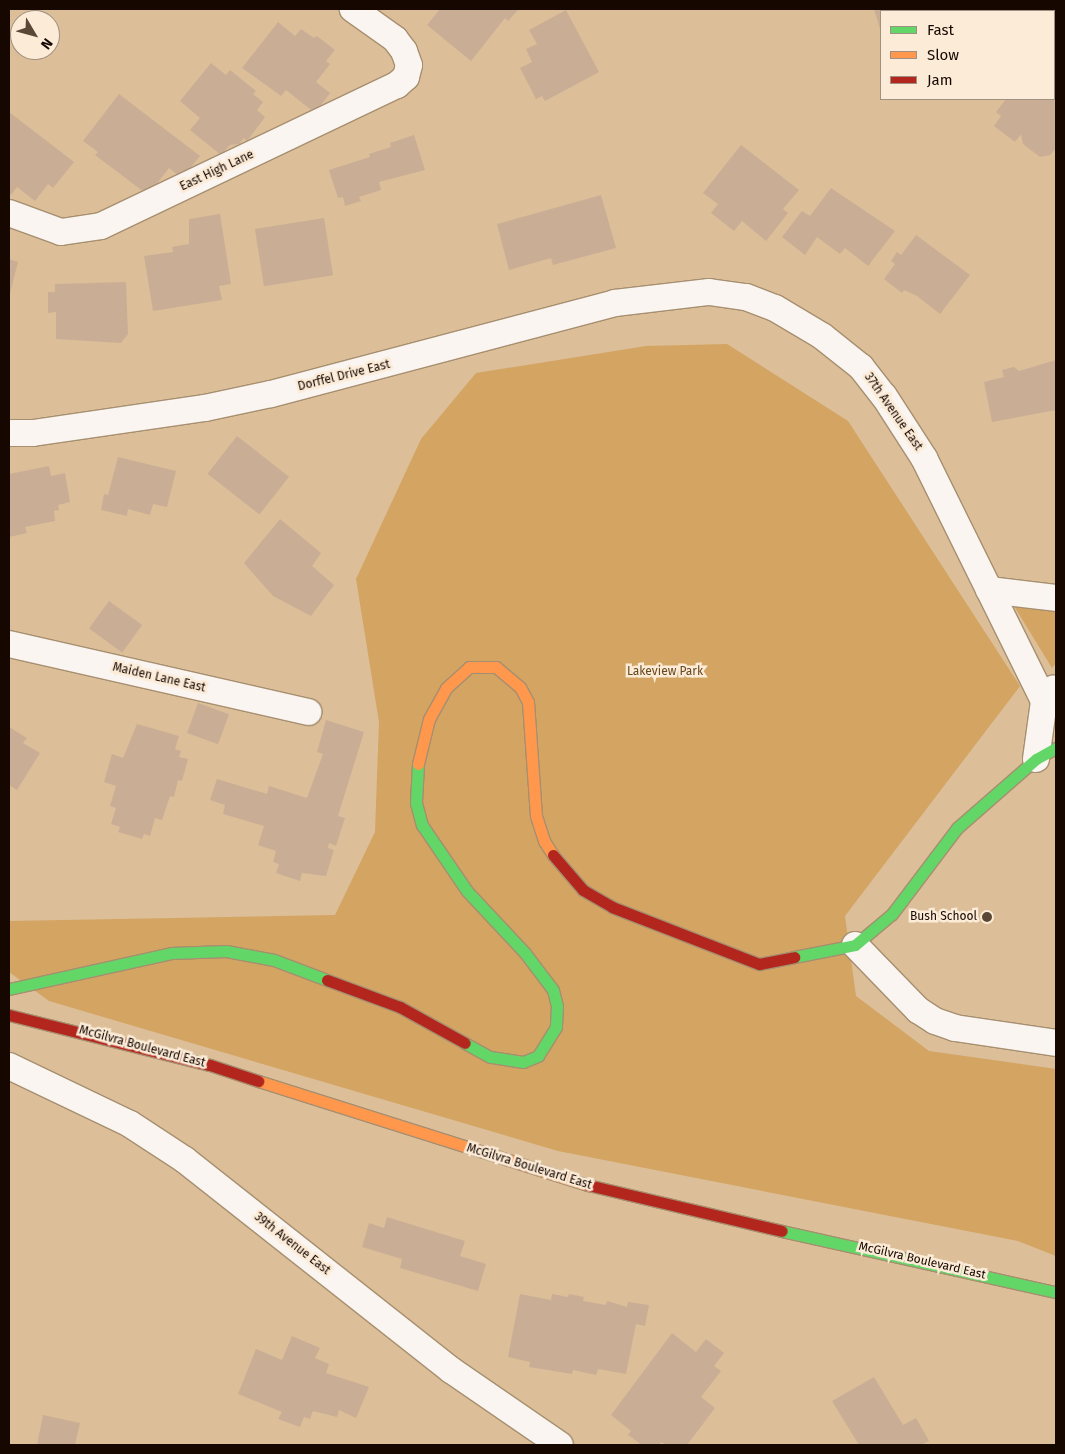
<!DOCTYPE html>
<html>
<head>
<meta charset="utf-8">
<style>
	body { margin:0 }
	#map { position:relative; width:1065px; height:1454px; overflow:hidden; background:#dcbe98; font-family:"Fira Sans",sans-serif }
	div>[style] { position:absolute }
	.green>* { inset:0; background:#d3a462 }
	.building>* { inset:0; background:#c9ae95; transform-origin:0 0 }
	.roads { filter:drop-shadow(1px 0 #a68f70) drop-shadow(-1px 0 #a68f70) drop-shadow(0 1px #a68f70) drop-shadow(0 -1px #a68f70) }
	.street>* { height:26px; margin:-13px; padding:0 13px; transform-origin:13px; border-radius:13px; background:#faf5f0 }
	.fast>* { height:11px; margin:-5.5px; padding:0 5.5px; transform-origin:5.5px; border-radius:5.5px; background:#63d668 }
	.slow>* { height:11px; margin:-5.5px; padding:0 5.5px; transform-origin:5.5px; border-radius:5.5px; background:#ff974d }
	.jam>* { height:11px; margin:-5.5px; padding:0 5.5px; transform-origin:5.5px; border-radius:5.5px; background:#b3261e }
	.dots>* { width:14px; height:14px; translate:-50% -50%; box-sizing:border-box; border:2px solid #fbebd7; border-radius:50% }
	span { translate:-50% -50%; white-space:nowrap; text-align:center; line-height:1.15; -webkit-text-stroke:5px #fbebd7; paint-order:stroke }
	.street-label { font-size:12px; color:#160700 }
	.park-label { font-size:12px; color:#67481f }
	.poi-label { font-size:12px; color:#160700 }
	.right { translate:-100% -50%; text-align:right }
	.frame { position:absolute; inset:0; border:10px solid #160700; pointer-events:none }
	.legend { position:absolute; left:880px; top:10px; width:175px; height:90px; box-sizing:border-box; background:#fbebd7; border:1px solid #9f9081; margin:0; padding:6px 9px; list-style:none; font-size:15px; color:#160700 }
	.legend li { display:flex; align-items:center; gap:10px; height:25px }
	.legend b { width:25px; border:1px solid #9f9081 }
	.north { position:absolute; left:10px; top:10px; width:50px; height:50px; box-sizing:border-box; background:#fbebd7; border:1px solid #9f9081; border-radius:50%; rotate:127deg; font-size:14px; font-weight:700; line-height:20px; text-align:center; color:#160700 }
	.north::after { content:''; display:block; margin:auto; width:18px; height:22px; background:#5b4735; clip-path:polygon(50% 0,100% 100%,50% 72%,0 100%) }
</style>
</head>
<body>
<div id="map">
	<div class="green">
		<div style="clip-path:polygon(727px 344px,848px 421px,1020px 686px,845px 916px,856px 996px,929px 1051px,1056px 1069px,1056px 1256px,1018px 1241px,558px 1151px,49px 1001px,9px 972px,9px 921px,335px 915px,375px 832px,379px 722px,356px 579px,421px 439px,476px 373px,646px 346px)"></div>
		<div style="clip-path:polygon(1014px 606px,1056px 612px,1056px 663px,1052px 668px)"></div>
	</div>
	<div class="building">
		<div style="clip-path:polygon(440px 9px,517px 9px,518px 10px,508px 21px,505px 18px,471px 61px,427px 25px)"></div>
		<div style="clip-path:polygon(874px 9px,950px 9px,950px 11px,881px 11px,880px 29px)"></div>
		<div style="clip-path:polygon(979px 9px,1004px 9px,1007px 11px,977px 11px)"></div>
		<div style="clip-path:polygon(566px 10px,599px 72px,545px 101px,542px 96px,536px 99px,520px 68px,532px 62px,526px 49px,537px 44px,529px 30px)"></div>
		<div style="clip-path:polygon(278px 22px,295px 36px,301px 29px,314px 38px,317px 36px,335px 50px,326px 61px,330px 64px,316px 82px,330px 93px,315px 113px,286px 90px,281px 96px,242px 68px)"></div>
		<div style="clip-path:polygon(1054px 61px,1056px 148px,1050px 155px,1040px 157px,1023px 144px,1021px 134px,1015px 142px,994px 126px,1001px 116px,996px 112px,1006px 99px,1054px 99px)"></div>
		<div style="clip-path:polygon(211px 63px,226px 75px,230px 70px,256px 91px,253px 94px,263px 102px,257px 110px,265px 117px,247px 141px,244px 138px,239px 144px,230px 145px,221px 155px,190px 130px,200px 118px,180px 101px)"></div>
		<div style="clip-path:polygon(119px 94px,200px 156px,182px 178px,169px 168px,148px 195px,95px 155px,98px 152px,83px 141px)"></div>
		<div style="clip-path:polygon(9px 112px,74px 162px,53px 188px,48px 184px,35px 201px,17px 187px,11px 195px,9px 193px)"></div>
		<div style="clip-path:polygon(414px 135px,425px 170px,379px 182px,381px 190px,359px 197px,361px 201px,345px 206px,343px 197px,338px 198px,329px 170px,370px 157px,369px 154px,391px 147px,390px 143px)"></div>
		<div style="clip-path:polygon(741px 145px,799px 190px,783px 209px,788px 213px,766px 241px,742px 221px,734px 231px,711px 213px,718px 204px,703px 193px)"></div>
		<div style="clip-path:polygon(831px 188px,895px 231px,868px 266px,845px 248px,840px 254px,817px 237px,805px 255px,782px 237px,802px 211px,810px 216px)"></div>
		<div style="clip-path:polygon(601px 195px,616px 248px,553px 265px,551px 258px,509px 270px,497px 224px)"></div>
		<div style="clip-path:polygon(220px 214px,231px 284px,219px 286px,222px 300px,153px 311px,144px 256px,173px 252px,172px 247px,189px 244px,189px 219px)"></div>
		<div style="left:324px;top:218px;width:58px;height:70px;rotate:81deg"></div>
		<div style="clip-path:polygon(916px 235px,970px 275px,940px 314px,917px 296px,904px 290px,902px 293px,884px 279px,895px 264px,891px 261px,897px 252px,901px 255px)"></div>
		<div style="clip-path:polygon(9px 259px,18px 262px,9px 297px)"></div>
		<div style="clip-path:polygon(126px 282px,128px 334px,121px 343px,56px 339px,56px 312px,48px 313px,48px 292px,55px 292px,55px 284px)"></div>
		<div style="clip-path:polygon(1056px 360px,1056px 410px,992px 422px,984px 382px,1004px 377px,1002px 370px,1014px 367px,1019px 371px)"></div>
		<div style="left:237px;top:436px;width:66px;height:48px;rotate:38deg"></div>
		<div style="clip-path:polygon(118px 457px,176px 471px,167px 507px,153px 504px,150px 515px,128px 509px,127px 516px,101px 510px,104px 494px,108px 495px)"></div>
		<div style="clip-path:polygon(49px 466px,51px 476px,65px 473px,70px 502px,58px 505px,59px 510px,54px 511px,55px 521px,25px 527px,27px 533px,9px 537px,9px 474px)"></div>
		<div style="clip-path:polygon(280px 519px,321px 553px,312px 566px,334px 585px,311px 616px,273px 596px,244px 563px)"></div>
		<div style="left:109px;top:601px;width:41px;height:34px;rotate:36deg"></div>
		<div style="left:198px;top:703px;width:33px;height:32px;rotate:20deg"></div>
		<div style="clip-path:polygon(326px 720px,364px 732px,338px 816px,345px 818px,336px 846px,329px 843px,328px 848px,334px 850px,326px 876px,302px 873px,300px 881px,276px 873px,279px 864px,273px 862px,276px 851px,258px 845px,264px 826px,223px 814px,225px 805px,210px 800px,217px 779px,267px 794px,269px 786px,307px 798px,323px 754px,317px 752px)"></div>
		<div style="clip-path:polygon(137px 724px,179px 736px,175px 749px,181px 751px,179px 757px,188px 759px,182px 781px,178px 780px,174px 797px,170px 796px,162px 820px,155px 818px,150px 836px,144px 834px,142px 839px,118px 832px,120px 827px,111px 824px,116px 808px,110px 806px,116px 786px,104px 782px,112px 754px,123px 758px)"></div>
		<div style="clip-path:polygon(9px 727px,27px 738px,23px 743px,40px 753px,17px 790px,9px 785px)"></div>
		<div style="clip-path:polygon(387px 1217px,465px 1241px,460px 1256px,486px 1264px,478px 1291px,400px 1268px,402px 1259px,362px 1247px,369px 1223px,384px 1228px)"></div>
		<div style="clip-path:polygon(520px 1294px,551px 1300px,552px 1294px,568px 1297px,569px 1294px,584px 1297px,583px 1301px,606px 1305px,607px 1301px,627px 1307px,628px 1302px,649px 1305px,645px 1326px,636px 1324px,626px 1374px,598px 1369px,596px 1375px,573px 1370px,572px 1374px,529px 1367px,530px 1362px,508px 1357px)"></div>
		<div style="clip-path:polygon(672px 1333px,696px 1352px,706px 1339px,724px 1353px,714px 1366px,721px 1371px,701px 1397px,715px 1408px,687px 1445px,666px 1445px,661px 1442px,659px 1445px,642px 1445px,628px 1435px,631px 1431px,611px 1415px)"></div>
		<div style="clip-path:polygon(292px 1336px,320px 1348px,315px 1358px,329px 1364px,326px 1373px,369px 1387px,356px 1418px,339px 1410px,337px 1417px,313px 1411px,310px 1419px,304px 1417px,300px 1427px,278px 1419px,282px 1412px,238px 1394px,256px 1349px,282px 1360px)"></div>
		<div style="clip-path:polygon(874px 1377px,903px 1425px,916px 1418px,929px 1441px,921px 1445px,859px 1445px,832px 1401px)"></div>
		<div style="clip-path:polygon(43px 1415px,80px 1423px,75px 1445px,37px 1445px)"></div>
	</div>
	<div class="roads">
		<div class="street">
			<div style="left:9px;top:213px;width:55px;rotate:20.1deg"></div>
			<div style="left:61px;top:232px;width:40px;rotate:-8.5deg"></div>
			<div style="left:101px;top:226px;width:328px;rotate:-25.5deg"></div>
			<div style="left:397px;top:85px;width:12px;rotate:-42deg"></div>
			<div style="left:406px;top:77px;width:12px;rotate:-76deg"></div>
			<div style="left:409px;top:65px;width:15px;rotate:-110deg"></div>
			<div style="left:404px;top:51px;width:15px;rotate:-127deg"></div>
			<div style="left:395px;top:39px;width:52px;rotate:-144.5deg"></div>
			<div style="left:9px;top:433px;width:24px"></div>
			<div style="left:33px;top:433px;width:174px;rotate:-8.3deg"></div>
			<div style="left:205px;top:408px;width:67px;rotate:-12deg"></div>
			<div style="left:271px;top:394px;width:356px;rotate:-14.8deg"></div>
			<div style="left:615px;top:303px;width:95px;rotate:-6.7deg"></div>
			<div style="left:709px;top:292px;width:37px;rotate:8deg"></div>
			<div style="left:746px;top:297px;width:31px;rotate:21deg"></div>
			<div style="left:775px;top:308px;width:55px;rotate:30.8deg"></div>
			<div style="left:822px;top:336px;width:50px;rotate:38.5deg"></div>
			<div style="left:861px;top:367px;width:37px;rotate:52deg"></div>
			<div style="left:884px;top:396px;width:74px;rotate:57.2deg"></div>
			<div style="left:924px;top:458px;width:271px;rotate:63.7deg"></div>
			<div style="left:989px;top:590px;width:67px;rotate:6.8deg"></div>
			<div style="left:9px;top:644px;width:307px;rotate:12.8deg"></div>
			<div style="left:1036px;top:759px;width:59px;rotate:-82.1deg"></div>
			<div style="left:1044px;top:701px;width:16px;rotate:-52deg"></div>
			<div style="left:855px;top:945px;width:91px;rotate:45.9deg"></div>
			<div style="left:918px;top:1010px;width:20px;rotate:33deg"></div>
			<div style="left:935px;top:1021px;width:21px;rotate:19deg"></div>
			<div style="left:955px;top:1028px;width:102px;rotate:8.4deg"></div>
			<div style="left:9px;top:1066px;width:134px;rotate:25.6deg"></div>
			<div style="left:130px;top:1124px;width:66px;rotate:33.2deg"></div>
			<div style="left:185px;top:1160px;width:339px;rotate:38.3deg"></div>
			<div style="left:451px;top:1370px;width:132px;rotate:34.5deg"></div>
		</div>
		<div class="fast">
			<div style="left:418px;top:764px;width:39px;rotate:93deg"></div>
			<div style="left:416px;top:803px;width:23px;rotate:75deg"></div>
			<div style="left:422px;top:825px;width:80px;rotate:55.7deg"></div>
			<div style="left:467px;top:891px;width:85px;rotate:46.9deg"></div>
			<div style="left:525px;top:953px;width:46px;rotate:52.9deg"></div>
			<div style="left:553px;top:990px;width:16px;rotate:76deg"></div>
			<div style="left:557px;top:1006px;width:21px;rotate:93deg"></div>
			<div style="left:556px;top:1027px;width:34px;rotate:122deg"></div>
			<div style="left:538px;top:1056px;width:16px;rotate:158deg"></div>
			<div style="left:523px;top:1062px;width:33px;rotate:-171deg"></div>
			<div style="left:490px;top:1057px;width:29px;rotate:-151deg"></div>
			<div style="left:794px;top:957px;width:62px;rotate:-11.1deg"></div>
			<div style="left:855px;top:945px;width:48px;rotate:-40deg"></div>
			<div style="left:892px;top:914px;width:108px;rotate:-52.9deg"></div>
			<div style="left:957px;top:828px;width:105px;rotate:-41.1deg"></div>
			<div style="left:1036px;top:759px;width:23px;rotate:-29deg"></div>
			<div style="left:9px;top:989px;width:166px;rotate:-12.5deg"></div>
			<div style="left:171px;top:953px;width:55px;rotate:-2.1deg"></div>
			<div style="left:226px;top:951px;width:49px;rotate:10.6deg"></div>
			<div style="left:274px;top:960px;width:57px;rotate:20.7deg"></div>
			<div style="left:782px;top:1231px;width:281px;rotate:12.6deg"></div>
		</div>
		<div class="slow">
			<div style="left:418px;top:764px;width:46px;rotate:-76.3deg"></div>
			<div style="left:429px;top:719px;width:35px;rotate:-61deg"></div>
			<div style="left:446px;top:688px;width:31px;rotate:-42deg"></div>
			<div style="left:469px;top:667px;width:27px"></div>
			<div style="left:496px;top:667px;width:31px;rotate:40deg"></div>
			<div style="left:520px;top:687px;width:17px;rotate:62deg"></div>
			<div style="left:528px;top:702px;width:114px;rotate:86deg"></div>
			<div style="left:536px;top:816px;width:26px;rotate:72deg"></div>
			<div style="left:544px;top:841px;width:17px;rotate:57deg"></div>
			<div style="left:258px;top:1081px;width:346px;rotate:17.5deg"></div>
		</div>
		<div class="jam">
			<div style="left:553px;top:855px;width:46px;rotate:49.4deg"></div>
			<div style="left:583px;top:890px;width:34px;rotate:30deg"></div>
			<div style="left:612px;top:907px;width:158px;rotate:21.2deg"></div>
			<div style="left:759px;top:964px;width:36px;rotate:-11deg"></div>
			<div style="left:327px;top:980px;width:78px;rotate:20.3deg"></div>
			<div style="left:400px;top:1007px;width:74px;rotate:29deg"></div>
			<div style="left:9px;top:1015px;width:207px;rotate:14deg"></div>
			<div style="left:210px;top:1065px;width:51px;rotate:18.4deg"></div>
			<div style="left:588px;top:1185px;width:199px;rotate:13.3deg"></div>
		</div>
	</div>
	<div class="dots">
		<div style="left:987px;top:917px;background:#5b4735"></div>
	</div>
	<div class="street-label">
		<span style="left:217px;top:171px;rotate:-25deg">East High Lane</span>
		<span style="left:344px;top:376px;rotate:-14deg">Dorffel Drive East</span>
		<span style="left:893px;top:412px;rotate:55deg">37th Avenue East</span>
		<span style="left:159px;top:678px;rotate:13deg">Maiden Lane East</span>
		<span style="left:142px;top:1047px;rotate:15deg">McGilvra Boulevard East</span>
		<span style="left:529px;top:1167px;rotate:17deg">McGilvra Boulevard East</span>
		<span style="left:292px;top:1244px;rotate:38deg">39th Avenue East</span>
		<span style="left:922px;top:1261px;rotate:13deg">McGilvra Boulevard East</span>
	</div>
	<div class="park-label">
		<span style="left:665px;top:672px">Lakeview Park</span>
	</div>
	<div class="poi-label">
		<span class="right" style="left:977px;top:917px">Bush School</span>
	</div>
	<div class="frame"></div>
	<ul class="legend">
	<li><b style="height:6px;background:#63d668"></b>Fast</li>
	<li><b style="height:6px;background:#ff974d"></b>Slow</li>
	<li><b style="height:6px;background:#b3261e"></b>Jam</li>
	</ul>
	<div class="north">N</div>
</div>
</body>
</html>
